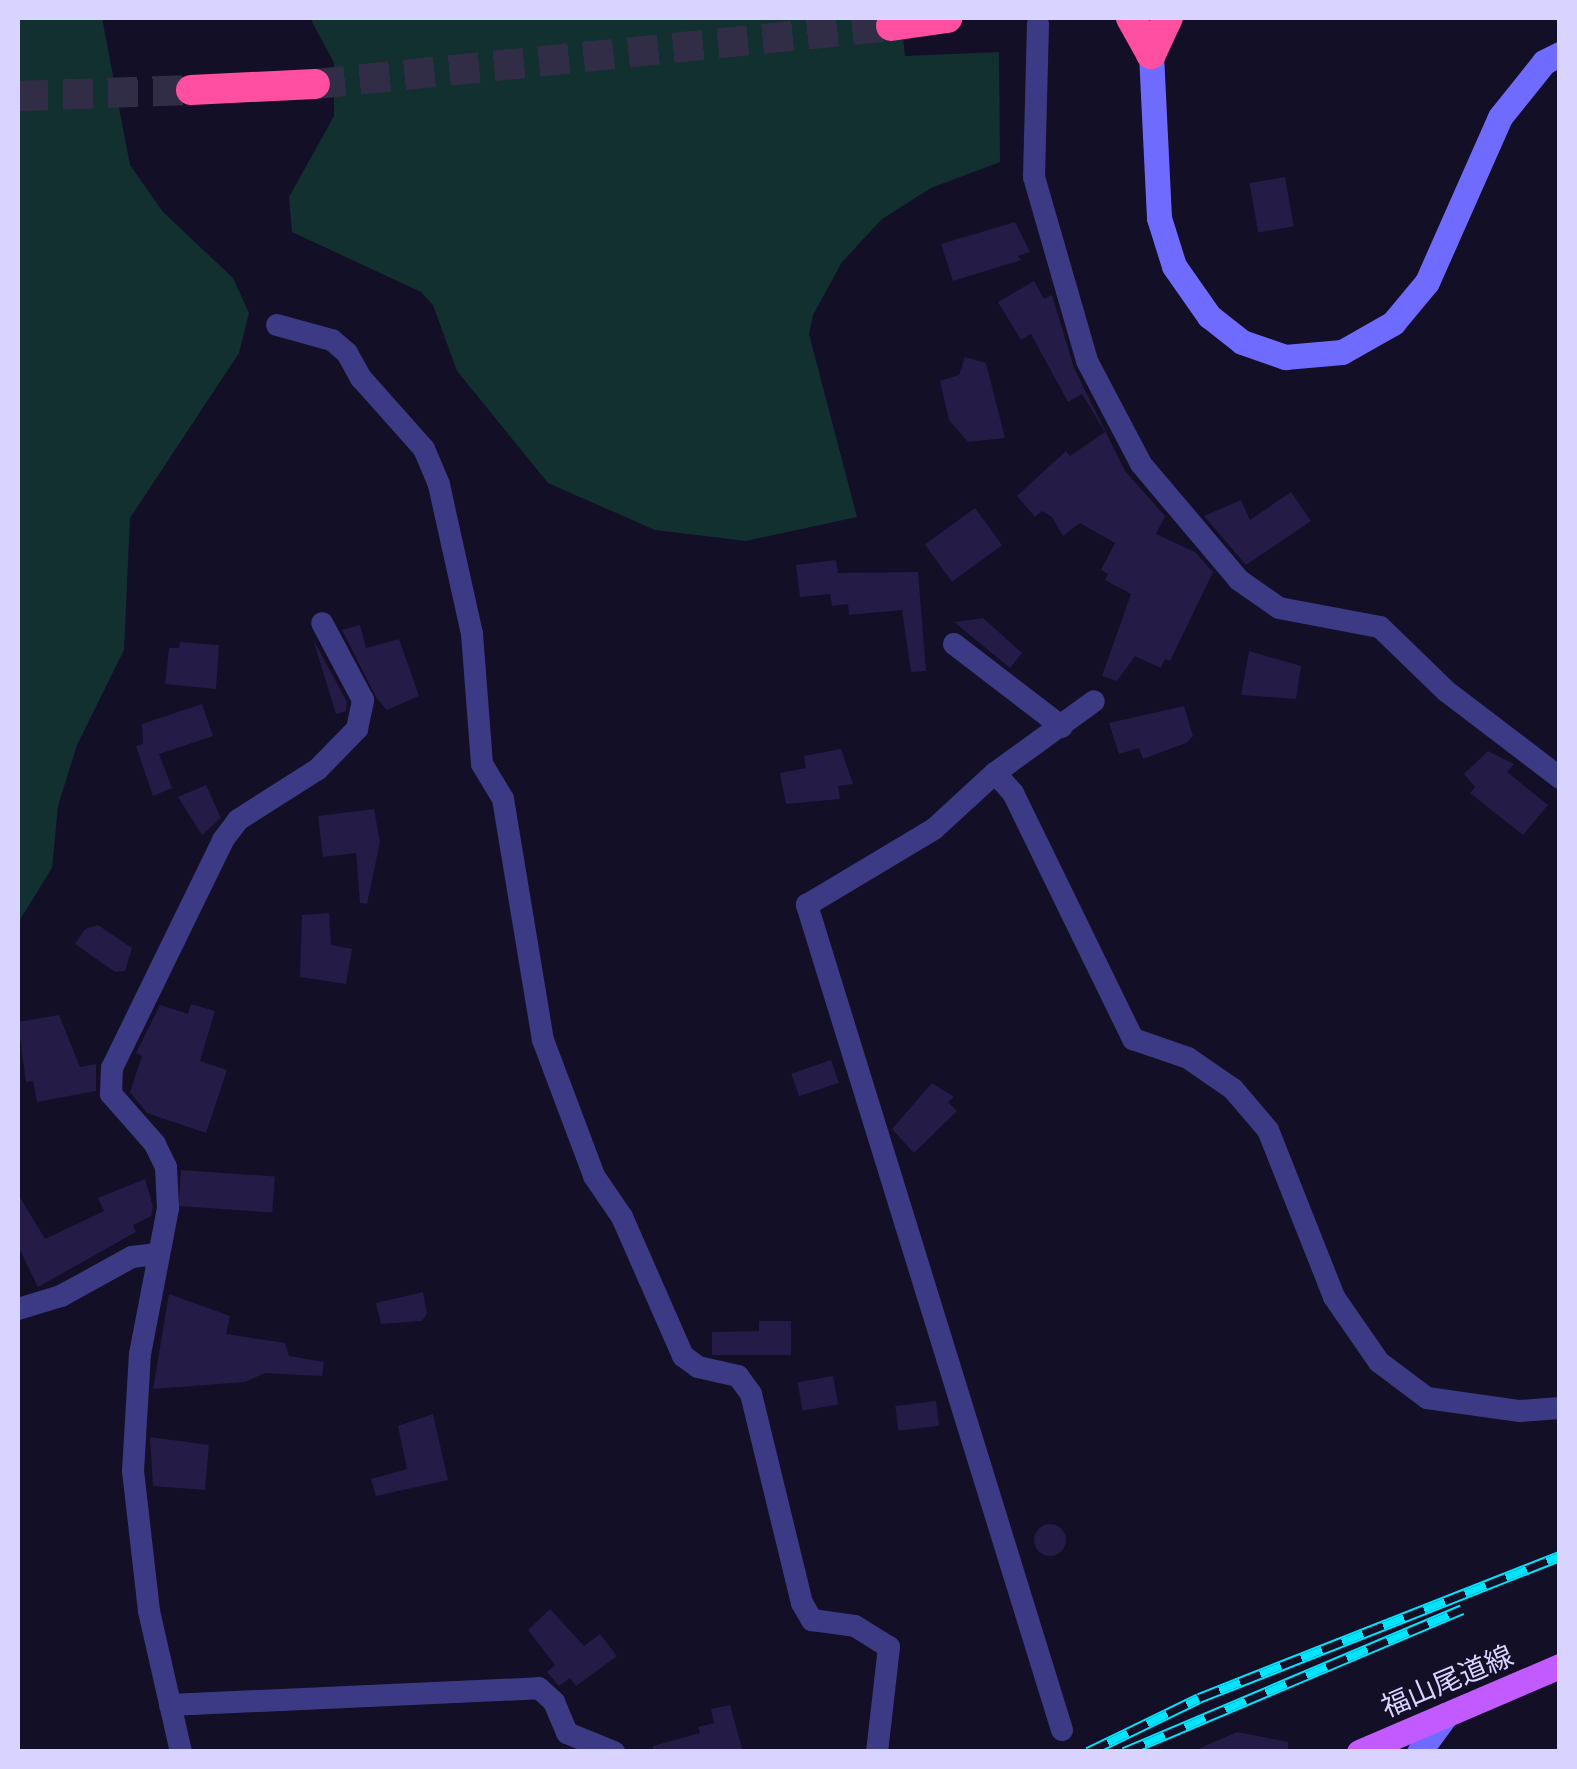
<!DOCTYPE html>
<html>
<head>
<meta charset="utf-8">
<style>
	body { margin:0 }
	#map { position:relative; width:1577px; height:1769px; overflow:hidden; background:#130f26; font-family:"Archivo Narrow","Noto Sans JP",sans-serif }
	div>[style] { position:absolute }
	.green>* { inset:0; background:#12302f }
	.building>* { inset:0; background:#241b47; transform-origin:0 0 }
	.round { border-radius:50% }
	.highway-tunnel>* { height:30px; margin-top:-15px; transform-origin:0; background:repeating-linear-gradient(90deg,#312d47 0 30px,transparent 0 45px) }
	.street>* { height:22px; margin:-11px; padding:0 11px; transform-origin:11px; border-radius:11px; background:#3d3a85 }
	.secondary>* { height:25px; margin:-12.5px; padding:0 12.5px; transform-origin:12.5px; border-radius:12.5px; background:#6f6bff }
	.primary>* { height:25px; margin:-12.5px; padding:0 12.5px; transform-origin:12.5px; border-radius:12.5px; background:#c25bff }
	.highway>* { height:30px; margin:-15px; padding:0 15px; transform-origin:15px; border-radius:15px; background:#ff4fa3 }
	.rail>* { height:11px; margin-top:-5.5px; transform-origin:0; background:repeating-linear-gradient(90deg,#130f26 0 22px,#00e5ff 0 44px); box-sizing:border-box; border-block:2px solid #00e5ff }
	span { translate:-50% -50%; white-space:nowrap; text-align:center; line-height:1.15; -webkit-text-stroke:9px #130f26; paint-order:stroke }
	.street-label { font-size:28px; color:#d9d4ff }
	.frame { position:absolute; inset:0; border:20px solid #d9d4ff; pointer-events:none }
</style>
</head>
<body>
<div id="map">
	<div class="green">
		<div style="clip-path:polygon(18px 18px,102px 18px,130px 165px,163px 212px,233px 278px,249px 313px,239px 353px,130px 518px,124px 650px,77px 745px,58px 806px,52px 868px,18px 923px)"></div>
		<div style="clip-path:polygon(310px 18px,901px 18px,905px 56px,999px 52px,1000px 162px,931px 188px,882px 219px,842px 262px,813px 315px,809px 334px,857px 517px,746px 541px,655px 530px,548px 483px,457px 371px,433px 305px,421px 292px,292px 232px,289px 197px,334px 116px,334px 63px)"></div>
	</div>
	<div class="building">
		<div style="left:1285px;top:177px;width:50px;height:36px;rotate:80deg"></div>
		<div style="clip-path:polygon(1015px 222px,1030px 252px,1018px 256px,1021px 260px,953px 281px,941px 244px)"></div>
		<div style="clip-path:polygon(1034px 281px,1044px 299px,1052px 295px,1074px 368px,1125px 471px,1165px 516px,1156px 534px,1195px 552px,1213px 572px,1170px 661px,1165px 659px,1161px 668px,1135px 656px,1117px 681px,1102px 676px,1131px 594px,1105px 580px,1108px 574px,1101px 570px,1115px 543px,1080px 523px,1063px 536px,1052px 517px,1042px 511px,1035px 517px,1017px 496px,1066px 451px,1070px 456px,1105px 432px,1082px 394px,1068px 402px,1031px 334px,1021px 340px,998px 302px)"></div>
		<div style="clip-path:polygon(965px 357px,986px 363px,1005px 438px,968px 442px,949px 420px,940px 381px,959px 375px)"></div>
		<div style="clip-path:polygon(1291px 492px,1311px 521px,1246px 565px,1204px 516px,1241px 500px,1250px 520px)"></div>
		<div style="left:975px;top:508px;width:46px;height:62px;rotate:54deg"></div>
		<div style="clip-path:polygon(836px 560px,838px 573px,918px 572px,926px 671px,911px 672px,902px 610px,849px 615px,848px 604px,832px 606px,830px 594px,800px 597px,796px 565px)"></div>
		<div style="clip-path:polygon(983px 618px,1022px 653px,1010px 668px,954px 622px)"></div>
		<div style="clip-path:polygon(360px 625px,366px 648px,399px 639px,419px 696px,387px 710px,377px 699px,342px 630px)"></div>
		<div style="clip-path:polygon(313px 639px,347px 702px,346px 711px,336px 714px)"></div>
		<div style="clip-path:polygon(180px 642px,219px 645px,216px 689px,165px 684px,169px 648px,179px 648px)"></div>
		<div style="clip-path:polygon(1249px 651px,1301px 666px,1296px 699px,1241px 695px)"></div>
		<div style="clip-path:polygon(202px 704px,213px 736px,159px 754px,172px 788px,153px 796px,136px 746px,143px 744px,142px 724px)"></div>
		<div style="clip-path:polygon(1184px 706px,1193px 736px,1186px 743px,1143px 759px,1139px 748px,1119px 754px,1109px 723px)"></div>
		<div style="clip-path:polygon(841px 749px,853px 784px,838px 786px,840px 799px,786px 804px,780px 773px,806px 768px,804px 756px)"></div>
		<div style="clip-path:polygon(1488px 751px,1514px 764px,1507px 772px,1548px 805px,1523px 835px,1470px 793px,1475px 787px,1464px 774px)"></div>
		<div style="clip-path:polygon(206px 785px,221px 818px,202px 835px,178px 797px)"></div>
		<div style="clip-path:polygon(374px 809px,380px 842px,367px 904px,360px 903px,356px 853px,323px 857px,318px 816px)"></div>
		<div style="clip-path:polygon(329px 913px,331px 945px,352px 949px,346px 984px,300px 977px,302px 915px)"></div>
		<div style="clip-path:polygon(98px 925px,132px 948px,125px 971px,115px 972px,75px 944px,85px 929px)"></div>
		<div style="clip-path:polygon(191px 1004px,215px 1011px,200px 1061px,227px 1070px,206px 1133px,147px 1113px,130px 1092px,142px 1056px,136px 1053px,160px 1005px,188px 1014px)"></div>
		<div style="clip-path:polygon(59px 1015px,80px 1067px,96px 1064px,96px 1091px,37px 1102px,33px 1081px,26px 1082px,18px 1022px)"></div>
		<div style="left:831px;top:1060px;width:24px;height:42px;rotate:71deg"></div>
		<div style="clip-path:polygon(932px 1083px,954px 1097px,948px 1102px,957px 1111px,914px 1153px,892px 1129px)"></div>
		<div style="left:181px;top:1170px;width:94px;height:36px;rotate:4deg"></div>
		<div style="clip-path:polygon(145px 1179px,153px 1207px,151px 1216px,133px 1225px,136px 1232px,38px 1287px,18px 1246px,18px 1194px,45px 1239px,104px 1211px,98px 1198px)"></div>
		<div style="clip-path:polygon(423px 1292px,427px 1314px,422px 1321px,381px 1324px,376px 1303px)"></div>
		<div style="clip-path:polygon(169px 1294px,230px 1316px,226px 1334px,285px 1343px,289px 1356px,324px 1362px,322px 1376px,265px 1373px,245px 1382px,153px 1389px)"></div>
		<div style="clip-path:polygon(759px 1321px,791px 1321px,791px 1355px,712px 1355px,712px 1332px,759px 1331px)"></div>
		<div style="left:833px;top:1376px;width:29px;height:36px;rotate:80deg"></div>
		<div style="left:936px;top:1401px;width:25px;height:41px;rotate:83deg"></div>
		<div style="clip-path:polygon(433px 1414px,448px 1480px,376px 1496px,371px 1479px,407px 1469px,398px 1426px)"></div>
		<div style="clip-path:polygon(150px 1437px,209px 1445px,205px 1490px,153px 1486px)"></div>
		<div class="round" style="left:1034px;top:1524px;width:32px;height:32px"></div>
		<div style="clip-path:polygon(550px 1609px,584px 1646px,600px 1634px,617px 1656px,576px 1686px,570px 1678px,559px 1686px,547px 1672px,555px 1665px,528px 1630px)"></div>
		<div style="clip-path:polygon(730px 1705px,743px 1752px,653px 1752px,653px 1746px,700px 1733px,698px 1727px,714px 1723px,711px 1709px)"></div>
		<div style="clip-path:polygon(1237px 1732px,1288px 1742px,1288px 1752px,1191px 1752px)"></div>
	</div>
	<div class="highway-tunnel">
		<div style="left:315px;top:84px;width:579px;rotate:-5.75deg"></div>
		<div style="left:18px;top:96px;width:173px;rotate:-2deg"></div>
	</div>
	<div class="street">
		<div style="left:1038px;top:24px;width:153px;rotate:91.5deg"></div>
		<div style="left:1034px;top:177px;width:191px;rotate:73.9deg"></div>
		<div style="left:1087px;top:361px;width:116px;rotate:62.3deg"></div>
		<div style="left:1141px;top:464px;width:152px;rotate:49.8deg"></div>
		<div style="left:1239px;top:580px;width:49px;rotate:35deg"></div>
		<div style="left:1279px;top:608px;width:103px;rotate:10.7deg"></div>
		<div style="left:1380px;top:627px;width:92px;rotate:44.1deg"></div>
		<div style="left:1446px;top:691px;width:143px;rotate:37.3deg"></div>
		<div style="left:277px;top:325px;width:57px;rotate:15.3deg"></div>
		<div style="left:332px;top:340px;width:20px;rotate:41deg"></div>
		<div style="left:347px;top:353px;width:29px;rotate:61deg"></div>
		<div style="left:361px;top:378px;width:95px;rotate:48.4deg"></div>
		<div style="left:424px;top:449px;width:39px;rotate:67deg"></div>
		<div style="left:439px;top:485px;width:153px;rotate:77.5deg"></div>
		<div style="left:472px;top:634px;width:130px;rotate:85.6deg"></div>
		<div style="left:482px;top:764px;width:41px;rotate:59deg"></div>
		<div style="left:503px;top:799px;width:244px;rotate:80.6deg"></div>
		<div style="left:543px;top:1040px;width:145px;rotate:69.4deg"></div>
		<div style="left:594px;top:1176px;width:50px;rotate:55.7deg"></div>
		<div style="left:622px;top:1217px;width:152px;rotate:66.3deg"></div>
		<div style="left:683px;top:1356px;width:19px;rotate:36deg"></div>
		<div style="left:698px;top:1367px;width:41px;rotate:12.7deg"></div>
		<div style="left:738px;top:1376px;width:22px;rotate:54deg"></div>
		<div style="left:751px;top:1394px;width:215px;rotate:76.3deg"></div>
		<div style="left:802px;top:1603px;width:20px;rotate:60deg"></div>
		<div style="left:812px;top:1620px;width:43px;rotate:7.9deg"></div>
		<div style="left:855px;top:1626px;width:40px;rotate:32deg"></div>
		<div style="left:889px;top:1647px;width:106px;rotate:96.5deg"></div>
		<div style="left:954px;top:644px;width:136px;rotate:37.5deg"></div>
		<div style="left:995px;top:773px;width:27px;rotate:48deg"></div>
		<div style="left:1013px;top:793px;width:274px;rotate:64deg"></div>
		<div style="left:1133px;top:1039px;width:58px;rotate:19.1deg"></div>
		<div style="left:1188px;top:1058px;width:55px;rotate:34.6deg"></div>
		<div style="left:1233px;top:1089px;width:54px;rotate:49.5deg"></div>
		<div style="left:1268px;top:1130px;width:180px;rotate:68.4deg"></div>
		<div style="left:1334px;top:1297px;width:79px;rotate:55.3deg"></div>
		<div style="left:1379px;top:1362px;width:60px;rotate:36.9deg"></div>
		<div style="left:1427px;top:1398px;width:94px;rotate:8deg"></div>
		<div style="left:1520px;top:1411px;width:40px;rotate:-4.3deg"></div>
		<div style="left:18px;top:1309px;width:45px;rotate:-16.8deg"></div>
		<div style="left:61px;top:1296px;width:81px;rotate:-28.8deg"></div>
		<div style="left:132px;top:1257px;width:23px;rotate:-7deg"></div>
		<div style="left:170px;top:1705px;width:369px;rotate:-2.6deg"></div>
		<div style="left:539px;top:1688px;width:21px;rotate:43deg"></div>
		<div style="left:554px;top:1702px;width:34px;rotate:67deg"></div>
		<div style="left:567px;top:1733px;width:51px;rotate:22deg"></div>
		<div style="left:1062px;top:1730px;width:864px;rotate:-107.18deg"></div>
		<div style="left:807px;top:905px;width:148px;rotate:-30.9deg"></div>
		<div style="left:934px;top:829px;width:83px;rotate:-42.6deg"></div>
		<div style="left:995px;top:773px;width:122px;rotate:-36deg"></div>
		<div style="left:181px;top:1752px;width:145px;rotate:-102.8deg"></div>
		<div style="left:149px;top:1611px;width:141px;rotate:-96.5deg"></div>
		<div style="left:133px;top:1471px;width:117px;rotate:-86.6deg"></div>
		<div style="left:140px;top:1354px;width:149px;rotate:-79.1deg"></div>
		<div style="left:168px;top:1208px;width:41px;rotate:-92.8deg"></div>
		<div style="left:166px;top:1167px;width:25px;rotate:-116deg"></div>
		<div style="left:155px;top:1144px;width:67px;rotate:-131.3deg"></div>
		<div style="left:111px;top:1094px;width:26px;rotate:-88deg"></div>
		<div style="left:112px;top:1068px;width:254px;rotate:-64deg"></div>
		<div style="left:223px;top:840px;width:25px;rotate:-53deg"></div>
		<div style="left:238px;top:820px;width:95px;rotate:-32.5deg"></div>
		<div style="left:318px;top:769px;width:56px;rotate:-45.7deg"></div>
		<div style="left:357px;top:729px;width:30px;rotate:-78deg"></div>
		<div style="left:363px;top:700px;width:87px;rotate:-118deg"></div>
	</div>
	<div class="secondary">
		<div style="left:1151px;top:54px;width:164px;rotate:87.2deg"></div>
		<div style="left:1159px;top:218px;width:50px;rotate:72.6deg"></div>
		<div style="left:1174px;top:266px;width:61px;rotate:55deg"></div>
		<div style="left:1209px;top:316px;width:42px;rotate:38.2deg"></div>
		<div style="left:1242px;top:342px;width:46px;rotate:19.2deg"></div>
		<div style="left:1285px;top:357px;width:57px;rotate:-5deg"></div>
		<div style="left:1342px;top:352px;width:59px;rotate:-29.6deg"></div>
		<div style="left:1393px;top:323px;width:53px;rotate:-50.3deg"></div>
		<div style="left:1427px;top:282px;width:180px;rotate:-66.1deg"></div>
		<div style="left:1500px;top:117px;width:70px;rotate:-51.3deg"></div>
		<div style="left:1544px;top:62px;width:18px;rotate:-27deg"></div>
		<div style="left:1419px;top:1752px;width:46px;rotate:-53.9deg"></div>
	</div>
	<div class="primary">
		<div style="left:1359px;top:1752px;width:219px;rotate:-23.2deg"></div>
	</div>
	<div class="highway">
		<div style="left:1131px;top:18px;width:41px;rotate:60.9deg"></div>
		<div style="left:891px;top:26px;width:57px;rotate:-8.1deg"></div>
		<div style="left:1151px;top:54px;width:40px;rotate:-65deg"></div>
		<div style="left:191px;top:90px;width:124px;rotate:-2.8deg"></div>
	</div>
	<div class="rail">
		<div style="left:1088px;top:1752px;width:123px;rotate:-25.9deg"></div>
		<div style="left:1199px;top:1698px;width:388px;rotate:-21.5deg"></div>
		<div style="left:1124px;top:1752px;width:367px;rotate:-22.9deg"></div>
	</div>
	<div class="street-label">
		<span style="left:1447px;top:1681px;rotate:-23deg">福山尾道線</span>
	</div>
	<div class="frame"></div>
</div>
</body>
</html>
